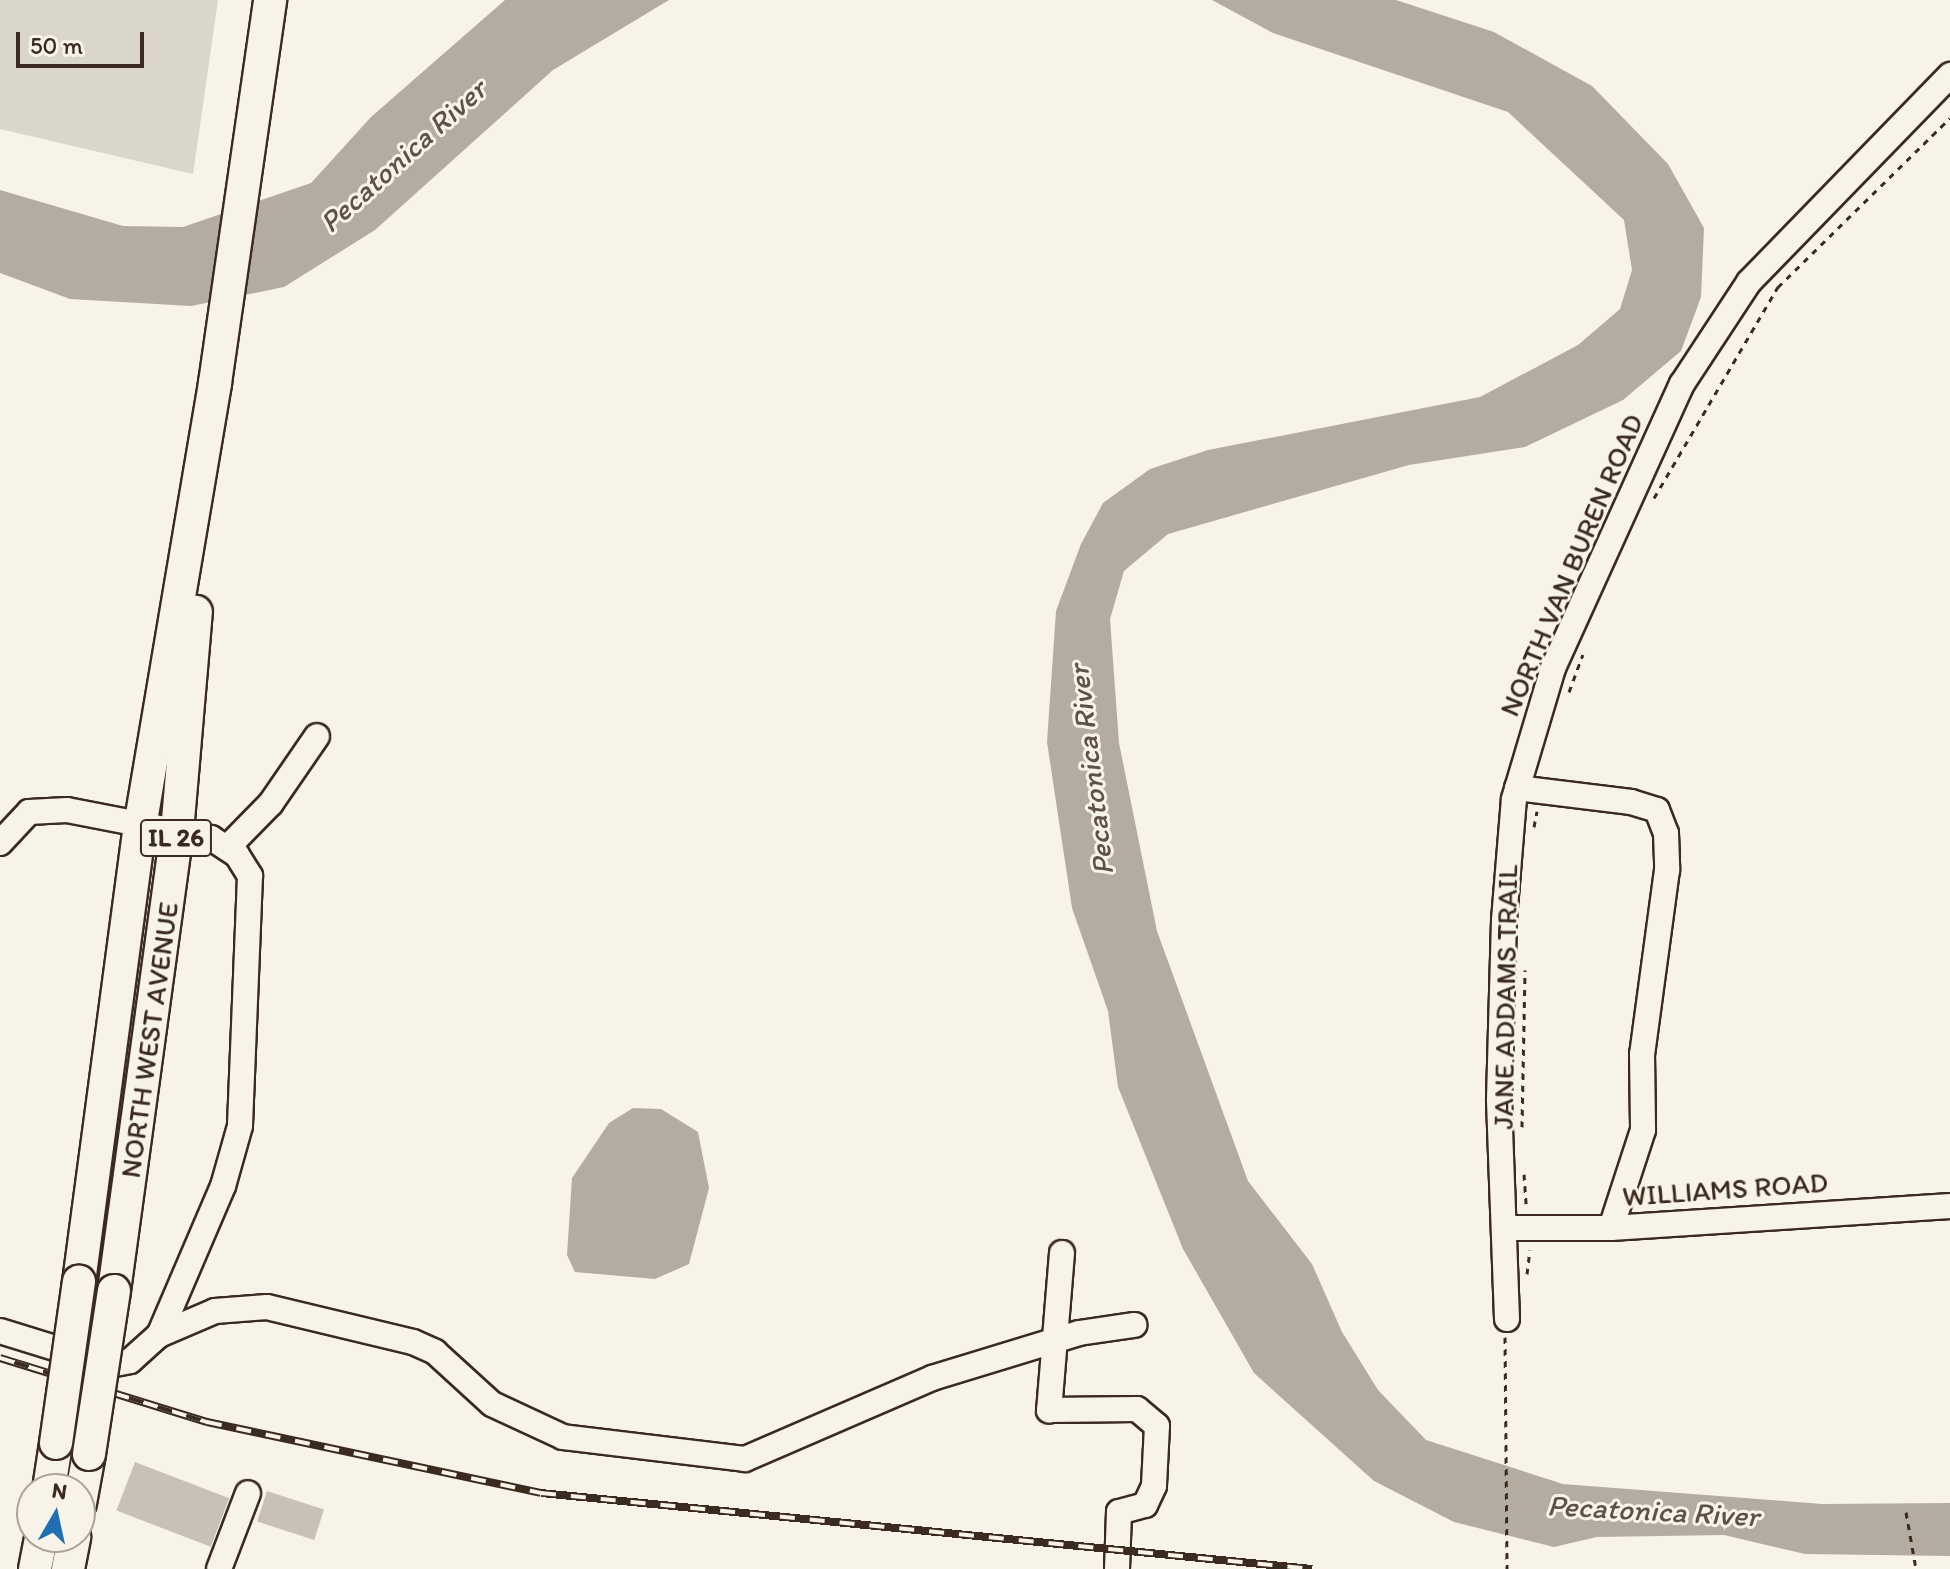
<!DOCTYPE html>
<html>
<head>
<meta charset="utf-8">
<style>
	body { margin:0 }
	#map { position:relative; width:1950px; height:1569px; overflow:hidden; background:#f7f3e8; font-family:Itim,sans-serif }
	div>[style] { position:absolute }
	.green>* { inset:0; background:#dbd6cb }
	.water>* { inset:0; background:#b4aca0 }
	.building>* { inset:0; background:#c8c1b6; transform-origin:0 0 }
	.path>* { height:3px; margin-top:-1.5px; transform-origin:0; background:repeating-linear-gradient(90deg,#3b2a1e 0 6px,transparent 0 12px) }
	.roads { filter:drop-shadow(2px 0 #3b2a1e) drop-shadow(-2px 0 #3b2a1e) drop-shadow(0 2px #3b2a1e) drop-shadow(0 -2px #3b2a1e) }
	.minor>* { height:24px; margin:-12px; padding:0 12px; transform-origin:12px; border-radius:12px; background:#f7f3e8 }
	.major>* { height:32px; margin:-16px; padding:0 16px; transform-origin:16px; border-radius:16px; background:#f7f3e8 }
	.rail>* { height:8px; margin-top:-4px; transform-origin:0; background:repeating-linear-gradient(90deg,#f7f3e8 0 15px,#3b2a1e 0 30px); box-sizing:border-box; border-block:2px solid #3b2a1e }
	.bridges { filter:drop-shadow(2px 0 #3b2a1e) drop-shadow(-2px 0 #3b2a1e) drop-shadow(0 2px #3b2a1e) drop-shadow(0 -2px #3b2a1e) }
	.major-bridge>* { height:32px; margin:-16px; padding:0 16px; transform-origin:16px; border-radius:16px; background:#f7f3e8 }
	span { translate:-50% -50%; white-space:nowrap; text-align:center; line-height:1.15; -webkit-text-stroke:6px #f7f3e8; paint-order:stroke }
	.shield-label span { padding:2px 6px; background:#f7f3e8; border:2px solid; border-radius:6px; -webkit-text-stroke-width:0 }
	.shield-label { font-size:26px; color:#3b2a1e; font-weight:700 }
	.street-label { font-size:28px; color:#3b2a1e }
	.water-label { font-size:30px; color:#5f5145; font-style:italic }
	.north { position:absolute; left:16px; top:1473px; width:80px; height:80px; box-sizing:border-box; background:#f7f3e8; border:2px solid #aca397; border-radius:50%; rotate:9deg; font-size:22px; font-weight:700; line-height:32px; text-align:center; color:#3b2a1e }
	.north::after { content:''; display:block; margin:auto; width:28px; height:36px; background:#1f6fb2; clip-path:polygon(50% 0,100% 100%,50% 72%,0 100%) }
	.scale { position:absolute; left:16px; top:32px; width:128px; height:36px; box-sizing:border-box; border:4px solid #3b2a1e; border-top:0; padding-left:10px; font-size:24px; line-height:28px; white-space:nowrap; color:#3b2a1e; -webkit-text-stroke:6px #f7f3e8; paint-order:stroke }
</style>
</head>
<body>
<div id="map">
	<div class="green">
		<div style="clip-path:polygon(0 0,218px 0,193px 174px,0 129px)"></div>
	</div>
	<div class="water">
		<div style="clip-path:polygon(505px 0,669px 0,553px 70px,375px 230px,284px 287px,191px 306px,70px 299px,0 273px,0 190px,123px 226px,183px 227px,311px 183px,371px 117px)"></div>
		<div style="clip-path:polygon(1212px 0,1396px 0,1494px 32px,1592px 86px,1668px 164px,1704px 228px,1701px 297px,1681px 351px,1623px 400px,1525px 447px,1409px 465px,1168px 534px,1124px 571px,1110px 619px,1119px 743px,1157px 931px,1248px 1181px,1312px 1264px,1342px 1332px,1378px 1390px,1426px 1440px,1563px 1484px,1822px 1504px,1950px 1503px,1950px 1556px,1805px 1554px,1724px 1535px,1597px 1537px,1554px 1547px,1454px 1522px,1374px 1481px,1254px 1373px,1183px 1249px,1118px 1087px,1108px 1011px,1072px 908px,1047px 742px,1056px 611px,1081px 544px,1103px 503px,1150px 469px,1208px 450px,1480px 397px,1578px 345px,1620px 309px,1632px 270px,1624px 220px,1508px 112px,1273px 33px)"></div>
		<div style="clip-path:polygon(633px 1108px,661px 1109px,698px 1132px,709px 1188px,689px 1264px,655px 1279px,575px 1272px,567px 1255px,572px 1178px,609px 1123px)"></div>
	</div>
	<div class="building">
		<div style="left:135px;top:1462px;width:101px;height:52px;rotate:21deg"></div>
		<div style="left:267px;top:1491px;width:60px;height:32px;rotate:18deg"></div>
	</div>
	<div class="path">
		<div style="left:1654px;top:498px;width:245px;rotate:-59.6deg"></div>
		<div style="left:1778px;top:287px;width:241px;rotate:-44.5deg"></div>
		<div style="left:1569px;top:692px;width:40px;rotate:-69.8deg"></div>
		<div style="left:1534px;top:827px;width:16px;rotate:-79deg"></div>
		<div style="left:1522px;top:1127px;width:157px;rotate:-88.9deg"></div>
		<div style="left:1524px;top:1174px;width:32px;rotate:86deg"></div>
		<div style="left:1527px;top:1274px;width:24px;rotate:-83deg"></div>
		<div style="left:1505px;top:1337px;width:232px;rotate:89.5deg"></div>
		<div style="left:1906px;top:1512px;width:58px;rotate:80deg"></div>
	</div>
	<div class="roads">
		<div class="minor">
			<div style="left:1517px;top:788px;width:115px;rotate:7deg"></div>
			<div style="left:1631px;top:802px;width:27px;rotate:17deg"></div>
			<div style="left:1657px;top:810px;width:25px;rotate:69deg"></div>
			<div style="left:1666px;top:833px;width:37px;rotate:88deg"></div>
			<div style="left:1667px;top:870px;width:186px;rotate:97.7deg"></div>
			<div style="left:1642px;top:1054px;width:76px;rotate:89.2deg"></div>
			<div style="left:1643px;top:1130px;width:103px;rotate:108.1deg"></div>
			<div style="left:0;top:843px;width:42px;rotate:-46.9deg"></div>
			<div style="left:29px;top:812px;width:38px;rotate:-3deg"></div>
			<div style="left:67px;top:810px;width:147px;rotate:11deg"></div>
			<div style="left:211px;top:838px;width:31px;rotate:33deg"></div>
			<div style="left:237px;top:855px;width:25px;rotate:58deg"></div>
			<div style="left:250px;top:876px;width:250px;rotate:92.3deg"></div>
			<div style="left:240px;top:1126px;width:62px;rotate:105.8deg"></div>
			<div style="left:223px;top:1186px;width:162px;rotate:113.2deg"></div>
			<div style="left:227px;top:848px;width:63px;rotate:-45.6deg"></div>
			<div style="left:271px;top:803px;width:81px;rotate:-55.5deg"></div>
			<div style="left:1504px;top:1228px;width:107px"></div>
			<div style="left:1611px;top:1228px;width:340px;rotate:-3.7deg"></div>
			<div style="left:1062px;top:1253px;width:158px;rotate:94.7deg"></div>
			<div style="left:1049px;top:1410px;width:88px;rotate:-0.7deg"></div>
			<div style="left:1137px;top:1409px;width:26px;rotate:40deg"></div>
			<div style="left:1157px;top:1426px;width:60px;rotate:92.9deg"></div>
			<div style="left:1154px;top:1486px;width:21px;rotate:115deg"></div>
			<div style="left:1145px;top:1505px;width:27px;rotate:165deg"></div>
			<div style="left:1119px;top:1512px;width:57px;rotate:92deg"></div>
			<div style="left:1507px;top:1319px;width:220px;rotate:-92.1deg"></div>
			<div style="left:1499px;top:1099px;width:179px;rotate:-88.4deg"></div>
			<div style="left:1504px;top:920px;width:121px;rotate:-85.3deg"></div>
			<div style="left:1514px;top:799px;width:137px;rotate:-73.4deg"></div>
			<div style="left:1553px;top:668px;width:312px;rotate:-65.6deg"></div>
			<div style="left:1682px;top:384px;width:122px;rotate:-56.7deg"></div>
			<div style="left:1749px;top:282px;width:289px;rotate:-45.8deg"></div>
			<div style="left:0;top:1331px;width:115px;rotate:17.2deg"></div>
			<div style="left:110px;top:1365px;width:20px;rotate:-11deg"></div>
			<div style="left:130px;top:1361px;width:39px;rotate:-42deg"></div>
			<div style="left:159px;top:1335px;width:61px;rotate:-23.2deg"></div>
			<div style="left:215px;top:1311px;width:52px;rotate:-4.4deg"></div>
			<div style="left:267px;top:1307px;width:150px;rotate:13.5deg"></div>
			<div style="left:413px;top:1342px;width:24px;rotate:24deg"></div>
			<div style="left:435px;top:1352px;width:77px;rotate:42.4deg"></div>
			<div style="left:492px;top:1404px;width:78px;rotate:24.9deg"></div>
			<div style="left:563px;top:1437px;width:183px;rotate:6.9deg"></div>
			<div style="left:745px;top:1459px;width:204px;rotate:-23.4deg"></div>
			<div style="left:932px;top:1378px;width:154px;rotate:-17deg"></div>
			<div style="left:1079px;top:1333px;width:56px;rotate:-8.3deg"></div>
			<div style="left:219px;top:1569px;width:81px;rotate:-69.1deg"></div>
		</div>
		<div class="major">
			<div style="left:79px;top:1282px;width:459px;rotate:-82.4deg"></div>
			<div style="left:140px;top:827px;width:450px;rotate:-80.4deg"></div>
			<div style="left:215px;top:383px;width:387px;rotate:-81.8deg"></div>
			<div style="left:114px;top:1291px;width:463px;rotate:-82.2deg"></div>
			<div style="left:177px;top:832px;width:221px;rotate:-85.1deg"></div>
			<div style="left:49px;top:1489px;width:47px;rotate:-81.3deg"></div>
			<div style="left:80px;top:1503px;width:50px;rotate:-79.6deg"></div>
			<div style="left:35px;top:1569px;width:33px;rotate:-79deg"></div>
			<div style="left:68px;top:1569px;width:33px;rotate:-79deg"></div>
		</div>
	</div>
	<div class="rail">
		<div style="left:0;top:1358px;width:217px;rotate:17.2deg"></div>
		<div style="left:207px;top:1422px;width:341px;rotate:12deg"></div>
		<div style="left:541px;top:1493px;width:775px;rotate:5.63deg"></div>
	</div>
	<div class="bridges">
		<div class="major-bridge">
			<div style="left:56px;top:1443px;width:163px;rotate:-81.9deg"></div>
			<div style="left:89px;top:1454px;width:165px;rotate:-81.3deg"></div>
		</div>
	</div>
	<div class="shield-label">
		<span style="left:176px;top:838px">IL 26</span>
	</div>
	<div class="street-label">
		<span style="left:1571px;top:565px;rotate:-67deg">NORTH VAN BUREN ROAD</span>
		<span style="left:1505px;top:997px;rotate:-89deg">JANE ADDAMS TRAIL</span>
		<span style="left:149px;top:1040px;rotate:-82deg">NORTH WEST AVENUE</span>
		<span style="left:1725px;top:1189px;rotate:-4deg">WILLIAMS ROAD</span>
	</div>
	<div class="water-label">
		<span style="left:403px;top:156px;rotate:-42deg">Pecatonica River</span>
		<span style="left:1091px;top:770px;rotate:-97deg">Pecatonica River</span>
		<span style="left:1653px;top:1511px;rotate:3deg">Pecatonica River</span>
	</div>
	<div class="north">N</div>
	<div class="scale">50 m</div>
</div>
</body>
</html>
